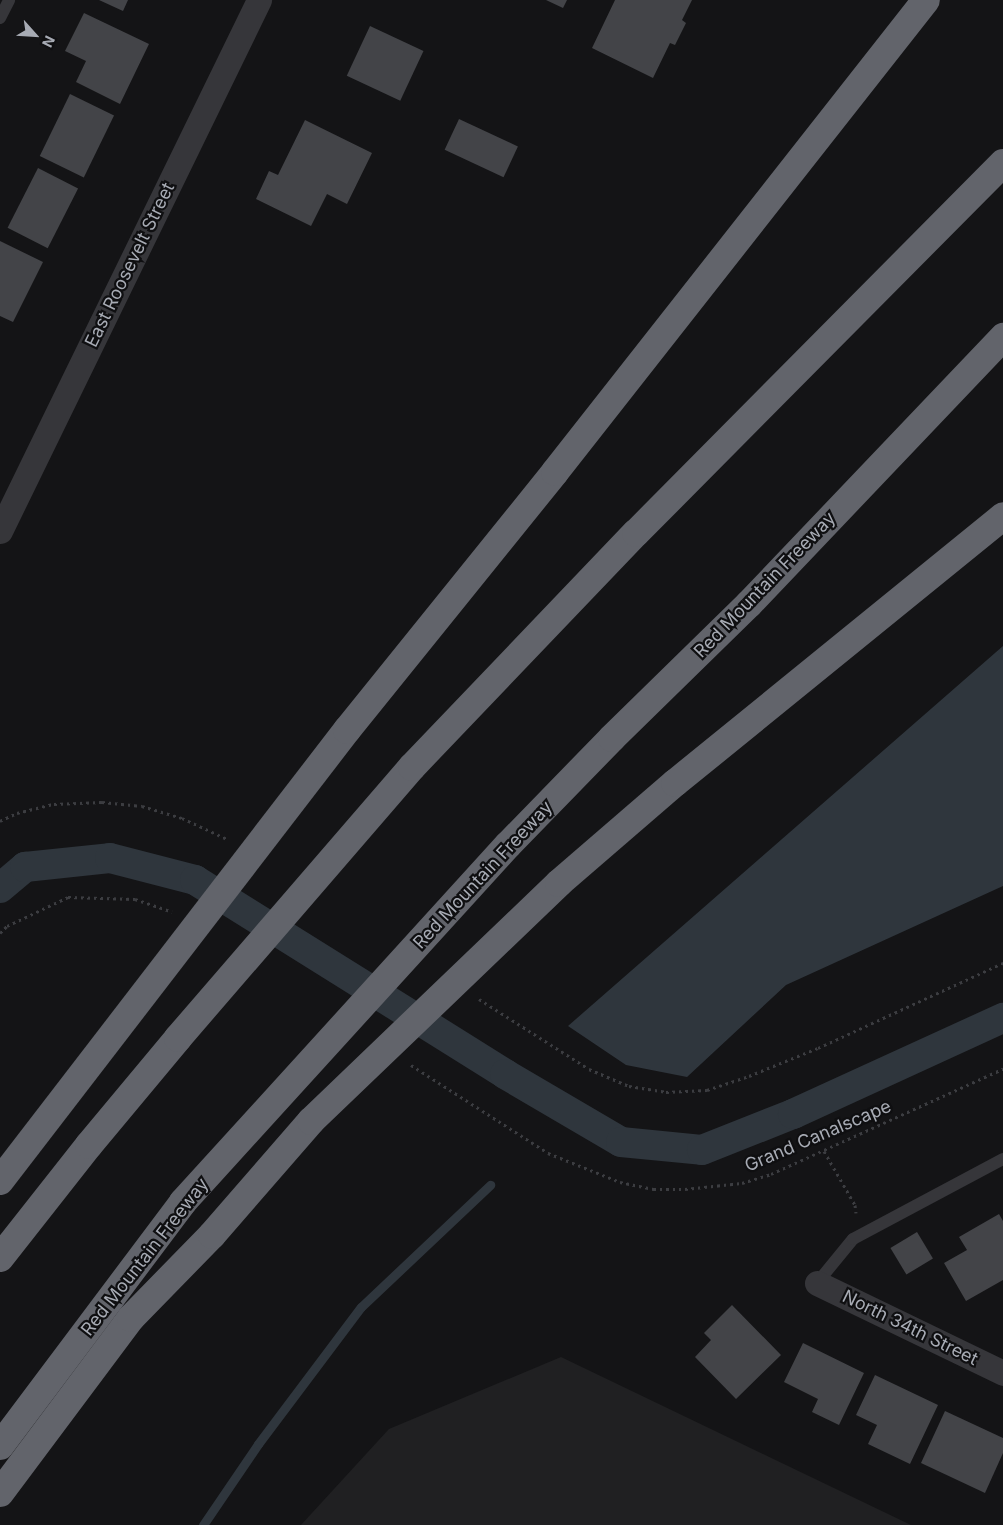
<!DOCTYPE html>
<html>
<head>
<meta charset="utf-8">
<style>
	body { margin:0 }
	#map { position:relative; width:1003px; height:1525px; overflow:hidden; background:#141416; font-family:Inter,sans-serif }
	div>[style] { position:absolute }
	.built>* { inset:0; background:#202022 }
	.water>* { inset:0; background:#2f363d }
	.stream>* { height:9px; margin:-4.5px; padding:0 4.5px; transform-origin:4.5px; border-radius:4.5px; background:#2f363d }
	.canal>* { height:30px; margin:-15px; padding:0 15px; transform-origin:15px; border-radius:15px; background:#2f363d }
	.building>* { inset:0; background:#434448; transform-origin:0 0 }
	.path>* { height:3px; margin-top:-1.5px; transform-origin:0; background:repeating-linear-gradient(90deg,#3c3d41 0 2.5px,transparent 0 6.5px) }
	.lane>* { height:12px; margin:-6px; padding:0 6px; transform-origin:6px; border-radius:6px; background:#36363a }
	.street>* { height:25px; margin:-12.5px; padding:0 12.5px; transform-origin:12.5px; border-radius:12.5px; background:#36363a }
	.highway>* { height:28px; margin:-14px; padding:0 14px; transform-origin:14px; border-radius:14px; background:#62646b }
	span { translate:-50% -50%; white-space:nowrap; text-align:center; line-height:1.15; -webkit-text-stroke:4.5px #0f0f11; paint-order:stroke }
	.street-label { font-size:18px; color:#a7abb4 }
	.north { position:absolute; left:10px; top:10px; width:50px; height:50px; -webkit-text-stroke:4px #0f0f11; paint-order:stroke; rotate:116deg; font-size:14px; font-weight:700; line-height:20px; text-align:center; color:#a7abb4 }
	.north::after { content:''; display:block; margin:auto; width:18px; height:22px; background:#a7abb4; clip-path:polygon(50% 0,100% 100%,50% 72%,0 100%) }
</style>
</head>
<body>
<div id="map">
	<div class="built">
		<div style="clip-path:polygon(561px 1357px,911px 1525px,301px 1525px,389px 1429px)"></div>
	</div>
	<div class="water">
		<div style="clip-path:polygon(1003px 646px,1003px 886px,786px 985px,687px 1077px,626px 1065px,568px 1026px)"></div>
	</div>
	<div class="stream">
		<div style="left:203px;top:1525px;width:98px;rotate:-55.8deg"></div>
		<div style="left:258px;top:1444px;width:171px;rotate:-53.1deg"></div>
		<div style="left:361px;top:1307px;width:178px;rotate:-43.4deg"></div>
	</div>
	<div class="canal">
		<div style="left:0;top:888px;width:33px;rotate:-40deg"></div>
		<div style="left:25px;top:867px;width:85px;rotate:-6deg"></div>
		<div style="left:110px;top:858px;width:88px;rotate:14.5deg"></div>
		<div style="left:195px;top:880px;width:366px;rotate:32deg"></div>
		<div style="left:505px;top:1074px;width:134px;rotate:30.4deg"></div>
		<div style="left:621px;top:1142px;width:81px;rotate:5.6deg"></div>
		<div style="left:702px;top:1150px;width:98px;rotate:-21.6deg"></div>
		<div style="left:793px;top:1114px;width:231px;rotate:-24.6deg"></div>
	</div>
	<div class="building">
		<div style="clip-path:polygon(99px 0,128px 0,123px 11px)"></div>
		<div style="clip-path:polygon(546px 0,567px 0,563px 8px)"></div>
		<div style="clip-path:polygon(615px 0,692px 0,682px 20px,686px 23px,675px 45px,670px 43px,653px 78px,592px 48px)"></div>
		<div style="clip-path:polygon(84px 13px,149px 44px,120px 104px,76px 82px,86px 61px,65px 51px)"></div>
		<div style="left:370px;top:26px;width:59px;height:55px;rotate:25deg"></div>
		<div style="left:70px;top:94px;width:49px;height:69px;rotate:26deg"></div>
		<div style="left:459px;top:119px;width:65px;height:34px;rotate:25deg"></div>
		<div style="clip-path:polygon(305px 120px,372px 153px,347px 204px,327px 194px,311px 226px,256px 199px,269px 171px,278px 175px)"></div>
		<div style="left:38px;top:168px;width:45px;height:67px;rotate:27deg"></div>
		<div style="clip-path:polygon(0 241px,43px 262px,13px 322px,0 316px)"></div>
		<div style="clip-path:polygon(999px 1214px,1003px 1221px,1003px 1280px,966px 1301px,944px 1263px,967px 1250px,959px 1237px)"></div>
		<div style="left:917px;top:1232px;width:31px;height:31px;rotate:59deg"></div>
		<div style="clip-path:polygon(732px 1305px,781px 1355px,736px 1399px,695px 1357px,711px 1340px,704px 1333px)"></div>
		<div style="clip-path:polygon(803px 1343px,864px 1373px,839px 1425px,812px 1412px,818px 1399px,784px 1382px)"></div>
		<div style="clip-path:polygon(875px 1375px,938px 1405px,910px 1464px,868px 1444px,877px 1425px,856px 1415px)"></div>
		<div style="clip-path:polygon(945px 1411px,1003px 1438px,1003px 1453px,985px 1493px,921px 1463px)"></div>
	</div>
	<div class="path">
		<div style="left:0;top:821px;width:19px;rotate:-25deg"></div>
		<div style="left:17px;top:813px;width:38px;rotate:-14deg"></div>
		<div style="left:54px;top:804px;width:48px;rotate:-2.4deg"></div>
		<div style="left:102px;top:802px;width:40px;rotate:5.7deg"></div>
		<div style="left:142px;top:806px;width:42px;rotate:16.7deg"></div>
		<div style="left:182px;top:818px;width:50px;rotate:25deg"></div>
		<div style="left:0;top:933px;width:10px;rotate:-45deg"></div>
		<div style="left:7px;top:926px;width:68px;rotate:-25.4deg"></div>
		<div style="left:68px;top:897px;width:67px;rotate:1.7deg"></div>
		<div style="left:135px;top:899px;width:39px;rotate:19deg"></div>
		<div style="left:479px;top:999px;width:130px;rotate:32.5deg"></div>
		<div style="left:589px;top:1069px;width:43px;rotate:23deg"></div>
		<div style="left:629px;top:1086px;width:37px;rotate:9deg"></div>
		<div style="left:666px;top:1092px;width:41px;rotate:-2.8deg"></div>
		<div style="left:707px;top:1090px;width:44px;rotate:-18.4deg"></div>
		<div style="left:749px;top:1076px;width:74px;rotate:-22.1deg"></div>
		<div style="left:818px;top:1048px;width:204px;rotate:-24.7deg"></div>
		<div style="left:411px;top:1065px;width:163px;rotate:32.7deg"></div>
		<div style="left:548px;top:1153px;width:78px;rotate:21.9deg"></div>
		<div style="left:620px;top:1182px;width:34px;rotate:12deg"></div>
		<div style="left:653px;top:1189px;width:32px"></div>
		<div style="left:685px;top:1189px;width:57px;rotate:-6deg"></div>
		<div style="left:742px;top:1183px;width:30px;rotate:-17deg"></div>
		<div style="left:771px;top:1174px;width:255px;rotate:-24.4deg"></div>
		<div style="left:824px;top:1151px;width:62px;rotate:60.1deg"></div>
		<div style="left:855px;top:1205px;width:8px;rotate:83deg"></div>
	</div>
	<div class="lane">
		<div style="left:0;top:18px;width:20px;rotate:-63deg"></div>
		<div style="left:817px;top:1283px;width:57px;rotate:-50.7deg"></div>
		<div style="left:853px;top:1239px;width:170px;rotate:-28.1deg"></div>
	</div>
	<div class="street">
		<div style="left:0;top:531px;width:591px;rotate:-64deg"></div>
		<div style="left:817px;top:1283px;width:207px;rotate:25.8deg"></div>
	</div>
	<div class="highway">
		<div style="left:0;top:1181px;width:569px;rotate:-52.43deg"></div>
		<div style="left:347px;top:730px;width:331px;rotate:-51.1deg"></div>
		<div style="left:555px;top:472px;width:600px;rotate:-51.83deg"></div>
		<div style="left:0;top:1258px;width:144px;rotate:-51.8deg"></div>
		<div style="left:89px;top:1145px;width:139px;rotate:-50.2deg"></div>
		<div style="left:178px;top:1038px;width:358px;rotate:-49.2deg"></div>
		<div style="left:412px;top:767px;width:324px;rotate:-46.3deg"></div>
		<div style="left:636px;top:533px;width:521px;rotate:-45.23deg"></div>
		<div style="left:0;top:1446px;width:305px;rotate:-53.1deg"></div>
		<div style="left:183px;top:1202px;width:483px;rotate:-47.7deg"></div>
		<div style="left:508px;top:845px;width:149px;rotate:-45.8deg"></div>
		<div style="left:612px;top:738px;width:192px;rotate:-44.4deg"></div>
		<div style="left:749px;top:604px;width:369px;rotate:-46.4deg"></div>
		<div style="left:0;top:1493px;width:219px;rotate:-53.2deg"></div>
		<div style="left:131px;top:1318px;width:116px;rotate:-45.7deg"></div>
		<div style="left:212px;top:1235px;width:151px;rotate:-49deg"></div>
		<div style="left:311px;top:1121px;width:344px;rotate:-43.8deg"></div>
		<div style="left:559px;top:883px;width:153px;rotate:-40.8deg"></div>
		<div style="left:675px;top:783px;width:423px;rotate:-39.1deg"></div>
	</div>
	<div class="street-label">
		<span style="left:130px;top:265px;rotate:-64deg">East Roosevelt Street</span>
		<span style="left:765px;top:585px;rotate:-46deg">Red Mountain Freeway</span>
		<span style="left:483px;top:875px;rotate:-47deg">Red Mountain Freeway</span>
		<span style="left:818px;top:1136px;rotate:-23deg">Grand Canalscape</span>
		<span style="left:145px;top:1257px;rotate:-52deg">Red Mountain Freeway</span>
		<span style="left:910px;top:1328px;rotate:26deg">North 34th Street</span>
	</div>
	<div class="north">N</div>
</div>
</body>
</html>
